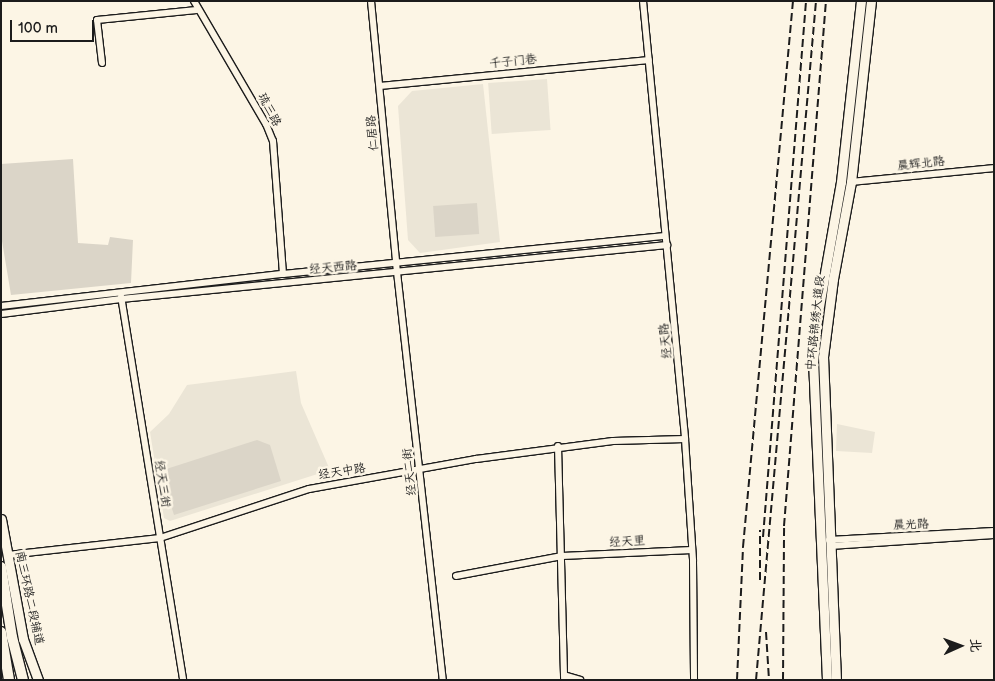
<!DOCTYPE html>
<html>
<head>
<meta charset="utf-8">
<style>
	body { margin:0 }
	#map { position:relative; width:995px; height:681px; overflow:hidden; background:#fcf5e5; font-family:"Balsamiq Sans","LXGW WenKai TC",sans-serif }
	div>[style] { position:absolute }
	.built>* { inset:0; background:#ebe5d6; transform-origin:0 0 }
	.green>* { inset:0; background:#dbd5c8; transform-origin:0 0 }
	.roads { filter:drop-shadow(1px 0 #1c1c1c) drop-shadow(-1px 0 #1c1c1c) drop-shadow(0 1px #1c1c1c) drop-shadow(0 -1px #1c1c1c) }
	.minor>* { height:6px; margin:-3px; padding:0 3px; transform-origin:3px; border-radius:3px; background:#fcf5e5 }
	.major>* { height:9px; margin:-4.5px; padding:0 4.5px; transform-origin:4.5px; border-radius:4.5px; background:#fcf5e5 }
	.highway>* { height:10px; margin:-5px; padding:0 5px; transform-origin:5px; border-radius:5px; background:#fcf5e5 }
	.rail>* { height:2px; margin-top:-1px; transform-origin:0; background:repeating-linear-gradient(90deg,#1c1c1c 0 8px,transparent 0 12px) }
	span { translate:-50% -50%; white-space:nowrap; text-align:center; line-height:1.15; -webkit-text-stroke:5px #fcf5e5; paint-order:stroke }
	.street-label { font-size:12px; color:#1c1c1c }
	.frame { position:absolute; inset:0; border:2px solid #1c1c1c; pointer-events:none }
	.north { position:absolute; left:935px; top:621px; width:50px; height:50px; -webkit-text-stroke:4px #fcf5e5; paint-order:stroke; rotate:88deg; font-size:14px; font-weight:700; line-height:20px; text-align:center; color:#1c1c1c }
	.north::after { content:''; display:block; margin:auto; width:18px; height:22px; background:#1c1c1c; clip-path:polygon(50% 0,100% 100%,50% 72%,0 100%) }
	.scale { position:absolute; left:10px; top:20px; width:84px; height:22px; box-sizing:border-box; border:2px solid #1c1c1c; border-top:0; padding-left:6px; font-size:15px; line-height:18px; white-space:nowrap; color:#1c1c1c; -webkit-text-stroke:4px #fcf5e5; paint-order:stroke }
</style>
</head>
<body>
<div id="map">
	<div class="built">
		<div style="left:547px;top:79px;width:51px;height:59px;rotate:86deg"></div>
		<div style="clip-path:polygon(483px 84px,500px 242px,420px 253px,408px 240px,398px 106px,412px 91px)"></div>
		<div style="clip-path:polygon(296px 371px,301px 403px,330px 470px,170px 521px,164px 518px,150px 432px,169px 414px,187px 385px)"></div>
		<div style="clip-path:polygon(837px 424px,875px 432px,872px 453px,836px 451px)"></div>
	</div>
	<div class="green">
		<div style="clip-path:polygon(73px 159px,78px 243px,108px 245px,110px 237px,133px 240px,131px 283px,11px 295px,1px 235px,1px 164px)"></div>
		<div style="left:477px;top:203px;width:31px;height:44px;rotate:86deg"></div>
		<div style="clip-path:polygon(257px 440px,270px 445px,281px 481px,174px 515px,160px 471px)"></div>
	</div>
	<div class="roads">
		<div class="minor">
			<div style="left:194px;top:1px;width:143px;rotate:59.7deg"></div>
			<div style="left:266px;top:124px;width:18px;rotate:68deg"></div>
			<div style="left:273px;top:141px;width:133px;rotate:85.7deg"></div>
			<div style="left:371px;top:1px;width:263px;rotate:84.5deg"></div>
			<div style="left:396px;top:263px;width:420px;rotate:83.6deg"></div>
			<div style="left:643px;top:1px;width:440px;rotate:84.5deg"></div>
			<div style="left:685px;top:439px;width:122px;rotate:86.2deg"></div>
			<div style="left:693px;top:561px;width:119px;rotate:89.5deg"></div>
			<div style="left:102px;top:63px;width:43px;rotate:-96.6deg"></div>
			<div style="left:97px;top:20px;width:100px;rotate:-5.7deg"></div>
			<div style="left:380px;top:86px;width:270px;rotate:-5.5deg"></div>
			<div style="left:851px;top:182px;width:144px;rotate:-5.6deg"></div>
			<div style="left:121px;top:296px;width:389px;rotate:80.8deg"></div>
			<div style="left:1px;top:306px;width:284px;rotate:-6.5deg"></div>
			<div style="left:283px;top:274px;width:384px;rotate:-5.7deg"></div>
			<div style="left:1px;top:314px;width:121px;rotate:-7.1deg"></div>
			<div style="left:121px;top:299px;width:549px;rotate:-5.65deg"></div>
			<div style="left:558px;top:446px;width:234px;rotate:88.5deg"></div>
			<div style="left:829px;top:540px;width:165px;rotate:-3.1deg"></div>
			<div style="left:830px;top:546px;width:164px;rotate:-3.8deg"></div>
			<div style="left:8px;top:555px;width:153px;rotate:-6.4deg"></div>
			<div style="left:160px;top:538px;width:157px;rotate:-18.2deg"></div>
			<div style="left:309px;top:489px;width:170px;rotate:-10.2deg"></div>
			<div style="left:476px;top:459px;width:138px;rotate:-7.5deg"></div>
			<div style="left:613px;top:441px;width:72px;rotate:-1.6deg"></div>
			<div style="left:456px;top:576px;width:108px;rotate:-10.7deg"></div>
			<div style="left:562px;top:556px;width:130px;rotate:-2.6deg"></div>
			<div style="left:564px;top:675px;width:17px;rotate:17deg"></div>
		</div>
		<div class="major">
			<div style="left:1px;top:519px;width:122px;rotate:79.6deg"></div>
			<div style="left:23px;top:639px;width:44px;rotate:69.9deg"></div>
			<div style="left:827px;top:680px;width:317px;rotate:-92.5deg"></div>
			<div style="left:813px;top:363px;width:45px;rotate:-84.9deg"></div>
			<div style="left:817px;top:318px;width:138px;rotate:-80deg"></div>
			<div style="left:841px;top:182px;width:182px;rotate:-83.7deg"></div>
			<div style="left:836px;top:680px;width:323px;rotate:-92.3deg"></div>
			<div style="left:823px;top:357px;width:79px;rotate:-82.7deg"></div>
			<div style="left:833px;top:279px;width:99px;rotate:-79.5deg"></div>
			<div style="left:851px;top:182px;width:182px;rotate:-83.7deg"></div>
		</div>
		<div class="highway">
			<div style="left:1px;top:567px;width:71px;rotate:81.1deg"></div>
			<div style="left:12px;top:637px;width:44px;rotate:75.7deg"></div>
			<div style="left:1px;top:632px;width:49px;rotate:80.5deg"></div>
		</div>
	</div>
	<div class="rail">
		<div style="left:763px;top:537px;width:538px;rotate:-85.41deg"></div>
		<div style="left:760px;top:580px;width:50px;rotate:-90deg"></div>
		<div style="left:766px;top:632px;width:48px;rotate:86.4deg"></div>
		<div style="left:737px;top:680px;width:133px;rotate:-87.4deg"></div>
		<div style="left:743px;top:547px;width:548px;rotate:-84.77deg"></div>
		<div style="left:756px;top:680px;width:682px;rotate:-84.95deg"></div>
		<div style="left:783px;top:680px;width:154px;rotate:-89.6deg"></div>
		<div style="left:784px;top:526px;width:527px;rotate:-85.43deg"></div>
	</div>
	<div class="street-label">
		<span style="left:513px;top:62px;rotate:-6deg">千子门巷</span>
		<span style="left:269px;top:110px;rotate:62deg">琉三路</span>
		<span style="left:373px;top:133px;rotate:-95deg">仁居路</span>
		<span style="left:921px;top:164px;rotate:-6deg">晨辉北路</span>
		<span style="left:333px;top:268px;rotate:-5deg">经天西路</span>
		<span style="left:816px;top:323px;rotate:-84deg">中环路锦绣大道段</span>
		<span style="left:666px;top:341px;rotate:-96deg">经天路</span>
		<span style="left:342px;top:472px;rotate:-9deg">经天中路</span>
		<span style="left:410px;top:472px;rotate:-96deg">经天二街</span>
		<span style="left:162px;top:484px;rotate:81deg">经天三街</span>
		<span style="left:911px;top:525px;rotate:-2deg">晨光路</span>
		<span style="left:627px;top:542px;rotate:-3deg">经天里</span>
		<span style="left:29px;top:598px;rotate:78deg">南三环路二段辅道</span>
	</div>
	<div class="frame"></div>
	<div class="north">北</div>
	<div class="scale">100 m</div>
</div>
</body>
</html>
